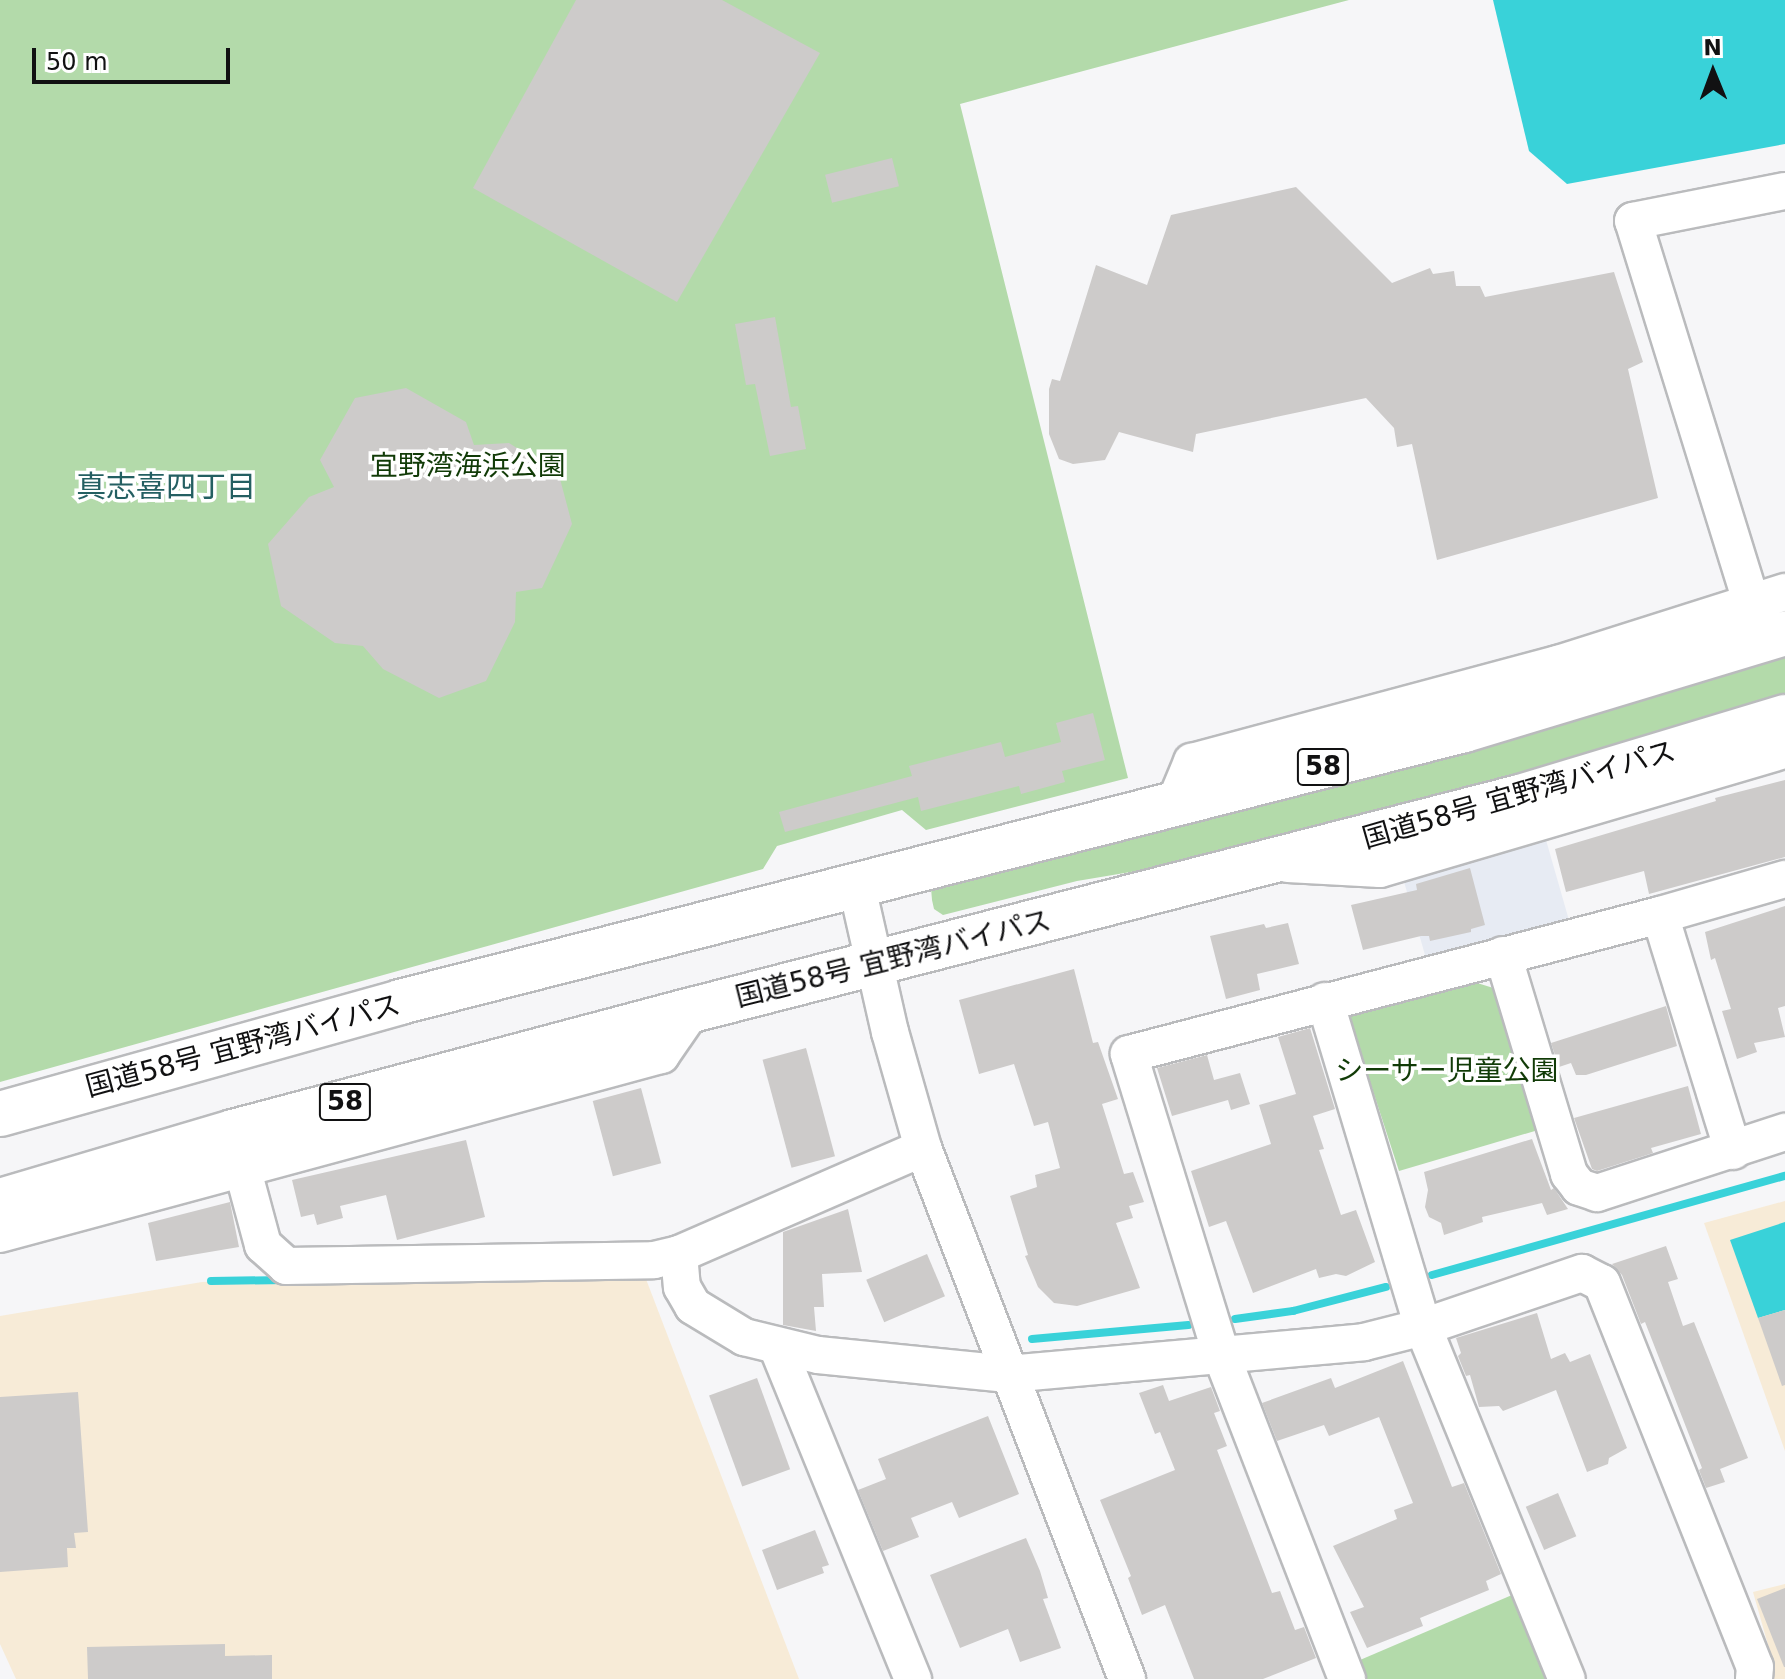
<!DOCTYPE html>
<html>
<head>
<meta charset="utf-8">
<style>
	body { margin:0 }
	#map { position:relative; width:1785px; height:1679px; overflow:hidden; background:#f6f6f8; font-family:"DejaVu Sans","Noto Sans JP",sans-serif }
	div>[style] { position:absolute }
	.built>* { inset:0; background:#e7ebf3; transform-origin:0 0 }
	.education>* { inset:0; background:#f7ebd7 }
	.green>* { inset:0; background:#b3daaa }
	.water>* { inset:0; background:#39d2d9 }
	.stream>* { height:8px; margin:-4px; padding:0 4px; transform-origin:4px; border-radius:4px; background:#39d2d9 }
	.building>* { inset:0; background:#cdcbca; transform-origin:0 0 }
	.roads { filter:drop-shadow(2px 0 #babbbd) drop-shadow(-2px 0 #babbbd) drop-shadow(0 2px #babbbd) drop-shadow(0 -2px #babbbd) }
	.minor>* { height:36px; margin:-18px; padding:0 18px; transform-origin:18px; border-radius:18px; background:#fff }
	.highway>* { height:44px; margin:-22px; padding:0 22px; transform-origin:22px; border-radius:22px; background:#fff }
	span { translate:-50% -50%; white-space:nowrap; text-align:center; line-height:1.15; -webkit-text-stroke:7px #fff; paint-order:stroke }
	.shield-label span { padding:2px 6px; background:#fff; border:2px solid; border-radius:6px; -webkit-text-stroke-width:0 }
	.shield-label { font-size:26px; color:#111112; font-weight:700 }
	.park-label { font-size:28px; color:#113b07 }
	.street-label { font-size:28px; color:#111112 }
	.neighbourhood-label { font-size:30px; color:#245f62 }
	.north { position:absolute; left:1673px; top:32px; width:80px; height:80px; -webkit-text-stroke:6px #fff; paint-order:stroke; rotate:359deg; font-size:22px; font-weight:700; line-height:32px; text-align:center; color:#111112 }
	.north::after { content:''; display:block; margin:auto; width:28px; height:36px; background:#111112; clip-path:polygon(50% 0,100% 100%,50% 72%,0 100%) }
	.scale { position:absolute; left:32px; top:48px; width:198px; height:36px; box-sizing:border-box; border:4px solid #111112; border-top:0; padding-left:10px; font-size:24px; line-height:28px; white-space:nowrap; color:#111112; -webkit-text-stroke:6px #fff; paint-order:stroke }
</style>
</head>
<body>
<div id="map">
	<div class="built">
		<div style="left:1546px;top:840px;width:83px;height:148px;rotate:74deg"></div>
	</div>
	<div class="education">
		<div style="clip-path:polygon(1785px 1201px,1785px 1451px,1704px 1223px)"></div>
		<div style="clip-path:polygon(641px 1266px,799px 1679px,16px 1679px,0 1644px,0 1316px,202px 1282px)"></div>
		<div style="clip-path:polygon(1785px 1584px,1785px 1679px,1771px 1679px,1774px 1666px,1753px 1592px)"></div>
	</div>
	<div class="green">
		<div style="clip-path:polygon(0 0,1349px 0,960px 104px,1128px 778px,926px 830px,902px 810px,777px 846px,763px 869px,0 1082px)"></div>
		<div style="clip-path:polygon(1785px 658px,1785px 695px,1458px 793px,1196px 861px,1077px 881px,943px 915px,934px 909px,932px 900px,931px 888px)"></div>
		<div style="clip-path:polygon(1474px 982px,1503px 991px,1545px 1128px,1399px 1171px,1348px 1014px)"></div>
		<div style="clip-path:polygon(1519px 1592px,1554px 1679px,1359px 1679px,1353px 1663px)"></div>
	</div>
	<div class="water">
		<div style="clip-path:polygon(1493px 0,1785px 0,1785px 144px,1567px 184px,1529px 151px)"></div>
		<div style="clip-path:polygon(1785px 1222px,1785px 1310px,1758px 1318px,1730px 1240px)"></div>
	</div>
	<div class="stream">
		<div style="left:1432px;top:1275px;width:367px;rotate:-15.7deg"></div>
		<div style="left:211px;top:1281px;width:75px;rotate:-0.8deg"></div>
		<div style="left:1235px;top:1319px;width:59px;rotate:-7.9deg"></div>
		<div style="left:1293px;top:1311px;width:96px;rotate:-14.5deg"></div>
		<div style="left:1032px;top:1339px;width:157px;rotate:-5.1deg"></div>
	</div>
	<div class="building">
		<div style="clip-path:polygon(576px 0,722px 0,820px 53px,677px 302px,473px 188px)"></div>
		<div style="left:892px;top:158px;width:29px;height:69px;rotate:76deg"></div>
		<div style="clip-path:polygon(1296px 187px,1392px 283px,1430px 268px,1433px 274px,1454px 271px,1456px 286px,1480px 286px,1485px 297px,1614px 272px,1643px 362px,1628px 369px,1658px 498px,1437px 560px,1412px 444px,1397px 447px,1394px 428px,1366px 398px,1196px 434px,1193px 452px,1119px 432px,1105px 460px,1073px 464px,1059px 459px,1049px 434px,1049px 389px,1052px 379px,1060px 381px,1096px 265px,1147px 285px,1171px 215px)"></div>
		<div style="clip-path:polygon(775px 317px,791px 407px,798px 406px,806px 449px,770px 456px,755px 384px,746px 385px,735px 324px)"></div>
		<div style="clip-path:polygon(406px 388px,466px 422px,474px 445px,509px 443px,559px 475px,572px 524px,542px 588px,516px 592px,515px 622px,486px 681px,439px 698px,383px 669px,363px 646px,335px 643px,281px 606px,268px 544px,309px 497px,334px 487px,320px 460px,355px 398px)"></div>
		<div style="clip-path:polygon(1093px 713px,1105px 760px,1062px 771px,1065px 782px,1021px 794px,1019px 786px,921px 811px,918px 797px,785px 832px,779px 812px,912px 776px,909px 766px,1001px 742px,1005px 757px,1061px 742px,1056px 723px)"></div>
		<div style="clip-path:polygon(1785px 780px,1785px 857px,1649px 894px,1644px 871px,1566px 892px,1555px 849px,1716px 801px,1715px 798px)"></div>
		<div style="clip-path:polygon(1470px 868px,1485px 925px,1471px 929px,1471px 932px,1430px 941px,1429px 936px,1421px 936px,1363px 950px,1351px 905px,1417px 890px,1416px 884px)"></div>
		<div style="clip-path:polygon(1785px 906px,1785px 1006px,1778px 1008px,1785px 1037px,1754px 1043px,1757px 1052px,1737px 1059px,1722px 1011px,1731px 1009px,1715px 958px,1711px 960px,1705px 932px)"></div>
		<div style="clip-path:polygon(1288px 923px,1299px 964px,1257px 974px,1260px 990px,1226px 999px,1210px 936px,1264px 924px,1266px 928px)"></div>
		<div style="clip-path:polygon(1074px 969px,1093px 1043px,1098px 1042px,1118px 1099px,1102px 1104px,1124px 1174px,1133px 1172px,1144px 1202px,1129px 1206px,1133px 1218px,1116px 1223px,1140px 1288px,1077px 1306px,1054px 1303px,1038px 1287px,1025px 1256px,1028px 1255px,1010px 1196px,1037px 1187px,1035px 1175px,1060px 1168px,1048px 1122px,1034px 1126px,1014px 1064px,979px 1074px,959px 1000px)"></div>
		<div style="clip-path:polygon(1666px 1006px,1677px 1046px,1586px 1075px,1576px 1075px,1571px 1063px,1559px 1067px,1551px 1043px)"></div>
		<div style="clip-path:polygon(1310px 1028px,1335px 1109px,1313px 1116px,1324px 1149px,1319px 1150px,1341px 1215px,1356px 1210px,1375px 1262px,1346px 1276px,1336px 1274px,1319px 1278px,1316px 1269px,1253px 1293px,1226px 1221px,1209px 1227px,1191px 1171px,1271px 1144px,1259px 1105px,1296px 1094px,1278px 1037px)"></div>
		<div style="left:806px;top:1048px;width:112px;height:45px;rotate:75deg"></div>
		<div style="clip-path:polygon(1207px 1055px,1214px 1080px,1240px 1073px,1250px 1104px,1231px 1110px,1228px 1100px,1172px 1116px,1157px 1068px)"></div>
		<div style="clip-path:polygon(1688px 1086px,1701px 1134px,1651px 1148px,1653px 1153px,1597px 1171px,1592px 1169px,1574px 1118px)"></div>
		<div style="left:641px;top:1088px;width:78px;height:50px;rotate:75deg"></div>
		<div style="clip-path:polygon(1532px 1139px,1551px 1190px,1554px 1188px,1568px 1209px,1547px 1215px,1542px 1203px,1482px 1217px,1483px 1222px,1444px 1235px,1441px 1223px,1429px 1217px,1425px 1207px,1428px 1190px,1424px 1172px)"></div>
		<div style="clip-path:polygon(466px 1140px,485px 1217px,397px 1240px,386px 1195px,340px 1206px,343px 1218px,317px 1225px,314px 1214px,301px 1217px,292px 1180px)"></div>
		<div style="clip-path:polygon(230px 1202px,239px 1247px,156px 1261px,148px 1223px)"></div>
		<div style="clip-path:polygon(848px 1209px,862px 1272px,822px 1274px,824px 1307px,814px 1307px,816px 1331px,783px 1325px,783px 1232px)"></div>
		<div style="clip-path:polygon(1666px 1246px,1678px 1279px,1668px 1282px,1683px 1326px,1694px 1322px,1748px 1458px,1720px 1469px,1725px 1482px,1706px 1488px,1699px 1470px,1702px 1468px,1645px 1322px,1641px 1324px,1622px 1275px,1612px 1264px)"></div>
		<div style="left:927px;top:1254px;width:46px;height:66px;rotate:67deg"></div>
		<div style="clip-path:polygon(1785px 1310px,1785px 1385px,1782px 1386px,1758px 1318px)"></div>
		<div style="clip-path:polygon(1537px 1313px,1551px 1359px,1565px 1353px,1570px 1362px,1590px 1354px,1627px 1448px,1609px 1458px,1608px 1464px,1587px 1472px,1556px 1390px,1503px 1411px,1499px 1406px,1479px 1407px,1470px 1375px,1466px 1376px,1458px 1356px,1461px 1353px,1456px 1338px)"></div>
		<div style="clip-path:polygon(1403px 1361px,1452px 1487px,1464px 1483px,1501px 1574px,1486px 1581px,1489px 1590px,1420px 1618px,1423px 1626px,1367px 1648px,1350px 1612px,1364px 1607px,1333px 1546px,1397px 1519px,1394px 1510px,1413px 1503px,1379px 1417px,1329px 1436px,1324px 1425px,1277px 1441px,1262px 1403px,1331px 1378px,1335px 1388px)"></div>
		<div style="left:757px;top:1378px;width:97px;height:51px;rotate:70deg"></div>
		<div style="clip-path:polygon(1163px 1385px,1169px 1401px,1211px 1387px,1220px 1411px,1214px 1413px,1227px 1446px,1217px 1450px,1272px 1593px,1280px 1591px,1295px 1630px,1304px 1627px,1316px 1658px,1263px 1679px,1194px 1679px,1165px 1605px,1142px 1615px,1128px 1578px,1131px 1576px,1100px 1500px,1175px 1470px,1160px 1432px,1155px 1434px,1139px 1393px)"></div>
		<div style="clip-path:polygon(78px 1392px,88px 1532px,74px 1533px,76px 1548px,67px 1548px,68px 1567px,0 1572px,0 1397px)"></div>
		<div style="clip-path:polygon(988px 1416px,1019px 1494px,959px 1518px,952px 1502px,911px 1518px,919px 1537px,883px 1551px,858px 1490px,886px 1479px,878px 1459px)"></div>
		<div style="left:1558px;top:1493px;width:47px;height:35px;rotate:67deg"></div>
		<div style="clip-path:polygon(815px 1530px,829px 1565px,822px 1567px,824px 1573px,777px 1590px,762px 1550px)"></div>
		<div style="clip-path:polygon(1026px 1538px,1040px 1571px,1048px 1598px,1043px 1599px,1061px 1648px,1020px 1662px,1008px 1629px,960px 1648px,930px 1575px)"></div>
		<div style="clip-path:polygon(1785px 1588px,1785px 1667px,1784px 1667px,1757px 1599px)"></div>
		<div style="clip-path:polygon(225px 1644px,225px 1656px,272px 1655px,272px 1679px,88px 1679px,87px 1647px)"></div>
	</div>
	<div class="roads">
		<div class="minor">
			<div style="left:1758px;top:624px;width:422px;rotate:-107.2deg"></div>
			<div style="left:1633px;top:221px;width:155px;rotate:-11.2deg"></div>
			<div style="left:1174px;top:805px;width:47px;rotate:-67.3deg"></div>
			<div style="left:1192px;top:762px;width:379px;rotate:-15deg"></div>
			<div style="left:1558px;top:664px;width:238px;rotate:-17.6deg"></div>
			<div style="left:1288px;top:864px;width:92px;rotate:3.1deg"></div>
			<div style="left:1380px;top:869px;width:422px;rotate:-16.4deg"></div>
			<div style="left:857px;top:887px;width:149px;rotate:77.2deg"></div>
			<div style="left:890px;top:1032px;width:121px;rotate:74.1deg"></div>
			<div style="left:923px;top:1148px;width:569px;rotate:68.98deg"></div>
			<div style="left:1660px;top:915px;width:247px;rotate:72.8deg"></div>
			<div style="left:1503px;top:955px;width:229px;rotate:73.2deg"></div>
			<div style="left:1569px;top:1174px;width:16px;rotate:52deg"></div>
			<div style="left:1579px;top:1187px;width:19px;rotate:18deg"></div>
			<div style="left:1597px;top:1193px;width:198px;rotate:-18deg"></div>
			<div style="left:1325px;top:1001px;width:340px;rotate:73.3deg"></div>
			<div style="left:1423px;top:1327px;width:380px;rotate:67.8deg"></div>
			<div style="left:242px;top:1167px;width:81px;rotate:74.9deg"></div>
			<div style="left:263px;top:1245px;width:31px;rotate:42deg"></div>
			<div style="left:286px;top:1266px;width:368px;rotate:-0.9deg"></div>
			<div style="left:654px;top:1260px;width:26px;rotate:-13deg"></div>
			<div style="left:679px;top:1254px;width:266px;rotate:-23.5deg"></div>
			<div style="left:0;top:1234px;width:685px;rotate:-15.15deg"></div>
			<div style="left:661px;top:1055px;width:55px;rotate:-55.4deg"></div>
			<div style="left:679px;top:1254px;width:33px;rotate:85deg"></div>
			<div style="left:682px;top:1287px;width:22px;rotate:60deg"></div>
			<div style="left:693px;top:1306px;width:60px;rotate:31.3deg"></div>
			<div style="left:744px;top:1337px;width:76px;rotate:13.7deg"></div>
			<div style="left:818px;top:1355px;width:191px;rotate:5.7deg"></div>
			<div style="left:1008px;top:1374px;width:357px;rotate:-5.1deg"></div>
			<div style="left:1364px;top:1342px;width:61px;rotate:-14.3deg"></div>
			<div style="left:1423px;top:1327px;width:168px;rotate:-18.8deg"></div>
			<div style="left:1582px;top:1273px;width:22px;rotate:27deg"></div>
			<div style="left:1602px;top:1283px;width:413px;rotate:68.3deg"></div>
			<div style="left:1755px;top:1667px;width:12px;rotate:95deg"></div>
			<div style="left:777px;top:1346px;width:360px;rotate:67.8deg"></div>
			<div style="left:1347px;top:1679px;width:345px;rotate:-111.2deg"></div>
			<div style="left:1222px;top:1357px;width:317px;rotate:-107.1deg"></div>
			<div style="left:1129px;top:1054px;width:549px;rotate:-14.67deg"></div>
			<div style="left:1660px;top:915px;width:130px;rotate:-16.1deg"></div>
		</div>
		<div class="highway">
			<div style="left:0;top:1114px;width:415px;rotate:-15.6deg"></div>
			<div style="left:400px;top:1002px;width:1098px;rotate:-14.34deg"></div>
			<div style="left:1464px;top:730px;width:335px;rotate:-16.8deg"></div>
			<div style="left:0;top:1201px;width:243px;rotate:-16.5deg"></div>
			<div style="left:233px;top:1132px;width:475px;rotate:-14.9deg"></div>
			<div style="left:692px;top:1010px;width:855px;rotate:-14.43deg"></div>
			<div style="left:1520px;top:797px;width:277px;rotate:-16.8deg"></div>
		</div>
	</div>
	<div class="shield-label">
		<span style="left:1323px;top:767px">58</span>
		<span style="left:345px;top:1102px">58</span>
	</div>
	<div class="park-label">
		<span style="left:468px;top:466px">宜野湾海浜公園</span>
		<span style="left:1447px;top:1071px">シーサー児童公園</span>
	</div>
	<div class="street-label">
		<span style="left:1519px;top:795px;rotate:-16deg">国道58号 宜野湾バイパス</span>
		<span style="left:893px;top:959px;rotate:-14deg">国道58号 宜野湾バイパス</span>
		<span style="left:243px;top:1046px;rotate:-15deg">国道58号 宜野湾バイパス</span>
	</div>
	<div class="neighbourhood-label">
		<span style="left:166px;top:487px">真志喜四丁目</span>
	</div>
	<div class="north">N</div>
	<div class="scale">50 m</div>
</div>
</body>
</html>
